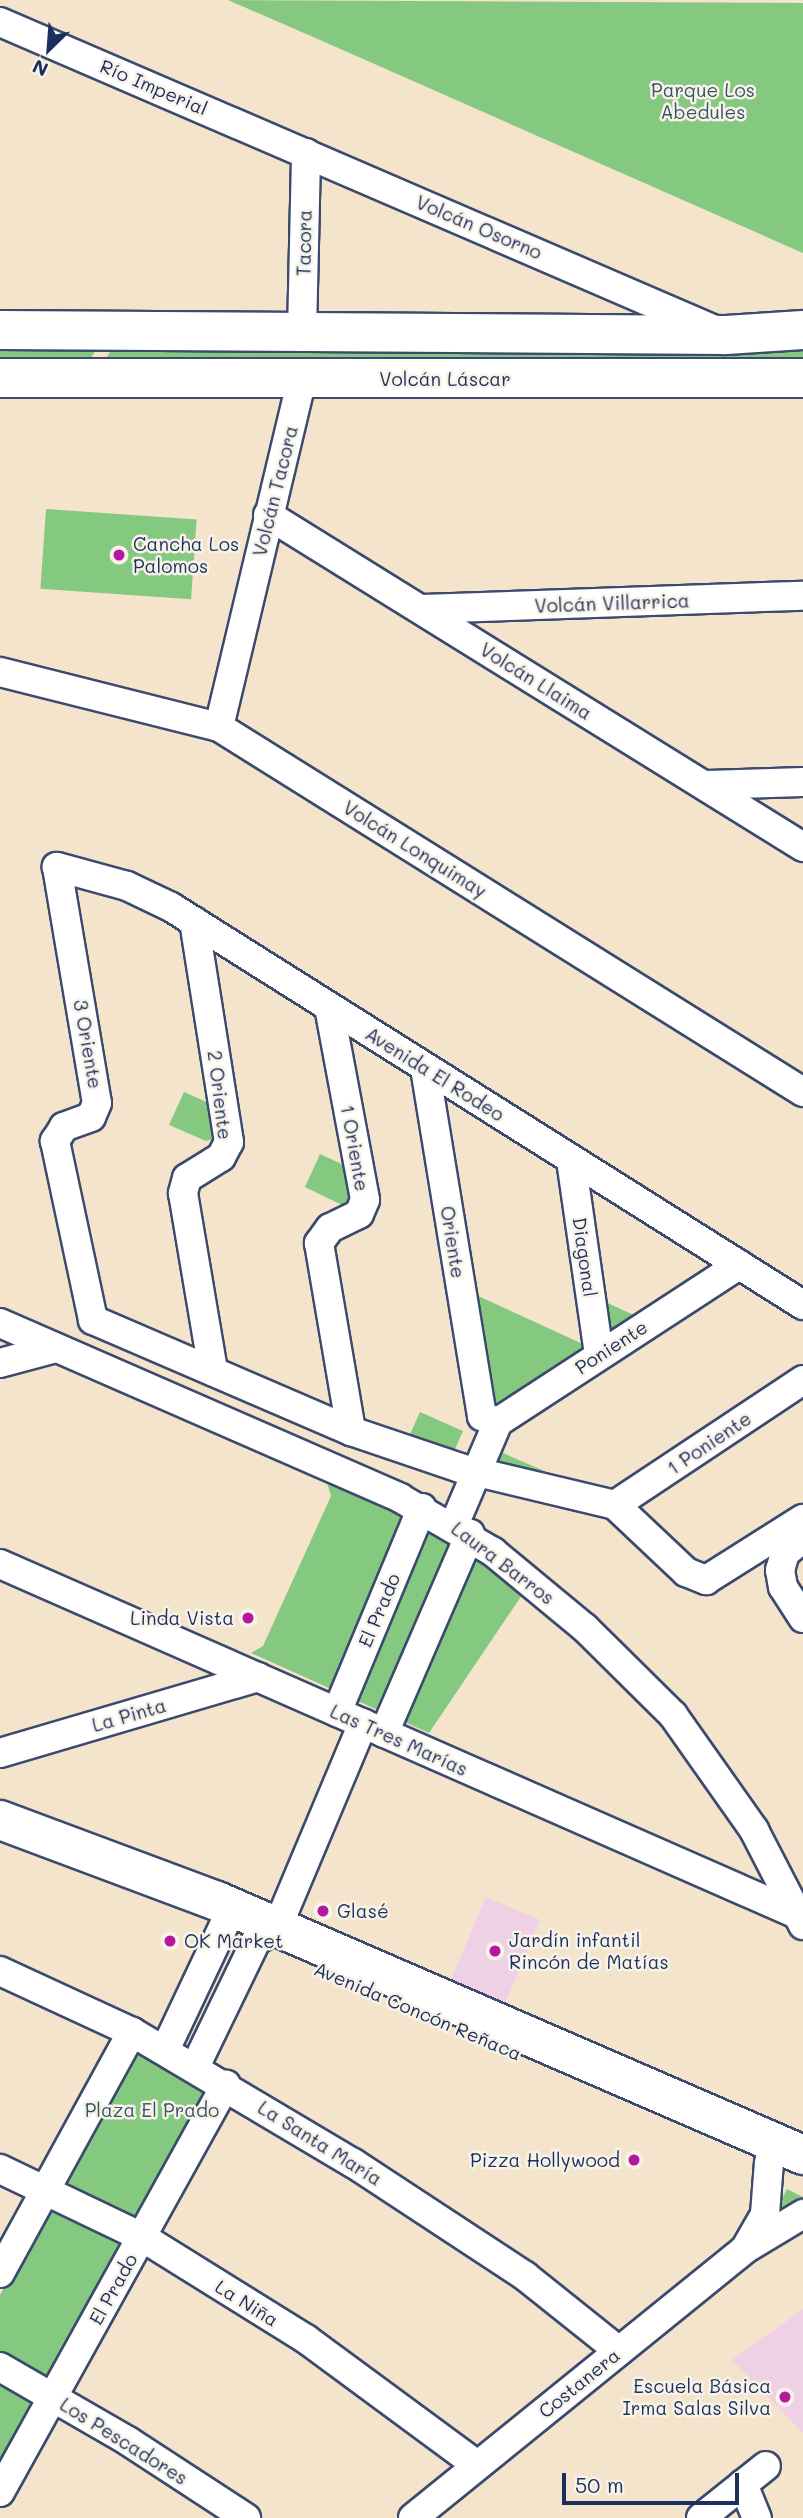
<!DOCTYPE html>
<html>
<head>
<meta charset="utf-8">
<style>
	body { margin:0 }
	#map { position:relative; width:803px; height:2518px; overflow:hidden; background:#f3e4cb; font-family:Mali,sans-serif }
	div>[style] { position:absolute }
	.built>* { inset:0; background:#f0d0e5; transform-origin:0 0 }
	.green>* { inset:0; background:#85c880; transform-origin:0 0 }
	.roads { filter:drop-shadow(2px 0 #3b4a6e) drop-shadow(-2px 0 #3b4a6e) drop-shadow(0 2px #3b4a6e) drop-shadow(0 -2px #3b4a6e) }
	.street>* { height:28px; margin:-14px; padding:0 14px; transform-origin:14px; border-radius:14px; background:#fff }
	.secondary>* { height:38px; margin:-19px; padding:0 19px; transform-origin:19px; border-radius:19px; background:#fff }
	.primary>* { height:38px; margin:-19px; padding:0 19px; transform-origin:19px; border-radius:19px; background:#fff }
	.dots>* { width:19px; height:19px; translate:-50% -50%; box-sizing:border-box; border:4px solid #f7f3e8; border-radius:50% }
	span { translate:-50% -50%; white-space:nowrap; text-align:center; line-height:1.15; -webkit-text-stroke:5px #f7f3e8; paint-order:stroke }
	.street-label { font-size:19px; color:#1b2f5e }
	.park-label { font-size:19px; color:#365566 }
	.poi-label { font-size:19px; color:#1b2f5e }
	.left { translate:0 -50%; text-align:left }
	.right { translate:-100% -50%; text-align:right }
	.north { position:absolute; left:14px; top:14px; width:70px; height:70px; -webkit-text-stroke:5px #f7f3e8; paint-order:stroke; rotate:205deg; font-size:19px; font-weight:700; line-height:28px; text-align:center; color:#1b2f5e }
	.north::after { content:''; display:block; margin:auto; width:24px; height:32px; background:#1b2f5e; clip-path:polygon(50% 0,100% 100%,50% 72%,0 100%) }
	.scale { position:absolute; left:562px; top:2473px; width:177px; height:32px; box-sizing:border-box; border:4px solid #1b2f5e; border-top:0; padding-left:9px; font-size:21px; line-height:24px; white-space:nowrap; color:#1b2f5e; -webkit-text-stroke:5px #f7f3e8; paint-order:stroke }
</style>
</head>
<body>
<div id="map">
	<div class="built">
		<div style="left:486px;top:1897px;width:59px;height:92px;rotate:23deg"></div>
		<div style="clip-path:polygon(803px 2309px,803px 2433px,732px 2360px)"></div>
	</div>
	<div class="green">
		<div style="clip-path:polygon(228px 0,803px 3px,803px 253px,320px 40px)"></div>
		<div style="clip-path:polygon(803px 342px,803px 361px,106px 359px,114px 344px)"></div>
		<div style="clip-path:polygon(0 343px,99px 344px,90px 360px,0 358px)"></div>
		<div style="left:46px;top:509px;width:151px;height:80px;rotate:4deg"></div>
		<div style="clip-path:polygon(184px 1092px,211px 1104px,218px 1138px,206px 1141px,169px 1125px)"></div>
		<div style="clip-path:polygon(320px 1154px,348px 1167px,357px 1197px,346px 1207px,305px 1187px)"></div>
		<div style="clip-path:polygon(476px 1295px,585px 1345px,588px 1353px,496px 1413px,489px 1409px)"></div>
		<div style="clip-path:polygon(601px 1300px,638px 1317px,605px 1339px)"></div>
		<div style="left:420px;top:1412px;width:47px;height:32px;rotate:24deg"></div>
		<div style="clip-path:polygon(496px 1450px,595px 1493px,488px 1467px)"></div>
		<div style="clip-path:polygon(326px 1479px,441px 1528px,522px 1595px,429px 1733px,251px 1653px,263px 1646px,331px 1496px)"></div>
		<div style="clip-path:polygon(138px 2044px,214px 2086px,0 2472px,0 2295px)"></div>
		<div style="clip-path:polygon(787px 2189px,803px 2197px,803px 2205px,772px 2219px)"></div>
	</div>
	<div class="roads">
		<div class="street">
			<div style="left:0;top:22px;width:781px;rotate:23.31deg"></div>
			<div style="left:302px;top:333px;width:180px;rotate:-88.7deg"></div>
			<div style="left:268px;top:515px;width:630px;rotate:31.82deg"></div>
			<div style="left:422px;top:609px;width:381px;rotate:-2deg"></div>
			<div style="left:0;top:672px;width:226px;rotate:14.1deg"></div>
			<div style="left:219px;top:727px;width:689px;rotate:32.01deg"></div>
			<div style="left:219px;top:727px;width:358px;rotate:-76.6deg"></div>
			<div style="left:705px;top:785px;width:98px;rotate:-1.8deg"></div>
			<div style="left:194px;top:921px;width:224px;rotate:81deg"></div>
			<div style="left:229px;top:1142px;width:17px;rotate:118deg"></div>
			<div style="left:221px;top:1157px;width:40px;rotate:148deg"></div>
			<div style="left:187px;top:1178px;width:16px;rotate:105deg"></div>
			<div style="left:183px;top:1193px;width:181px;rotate:80.4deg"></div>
			<div style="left:329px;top:1007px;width:196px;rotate:79.4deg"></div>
			<div style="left:365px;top:1200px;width:15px;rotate:113deg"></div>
			<div style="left:359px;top:1214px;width:32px;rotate:154deg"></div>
			<div style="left:330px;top:1228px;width:19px;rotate:126deg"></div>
			<div style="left:319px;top:1243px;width:191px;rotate:80.3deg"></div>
			<div style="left:425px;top:1068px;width:353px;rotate:80.7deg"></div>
			<div style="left:571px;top:1160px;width:196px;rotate:81.8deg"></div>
			<div style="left:803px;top:1305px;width:747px;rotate:-147.8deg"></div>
			<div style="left:171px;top:907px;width:49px;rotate:-154.5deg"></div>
			<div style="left:127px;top:886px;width:73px;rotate:-164.8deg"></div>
			<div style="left:57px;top:867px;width:239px;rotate:80.4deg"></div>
			<div style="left:97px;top:1103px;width:15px;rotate:113deg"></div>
			<div style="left:91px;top:1117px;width:29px;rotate:160deg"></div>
			<div style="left:64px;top:1127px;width:17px;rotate:123deg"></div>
			<div style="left:55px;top:1141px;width:183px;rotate:78deg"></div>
			<div style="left:93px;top:1320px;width:281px;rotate:23.3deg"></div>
			<div style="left:351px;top:1431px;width:115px;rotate:18.7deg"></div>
			<div style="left:460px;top:1468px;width:159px;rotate:13.4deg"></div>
			<div style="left:615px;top:1505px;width:98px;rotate:43.3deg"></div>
			<div style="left:686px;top:1572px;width:22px;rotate:22deg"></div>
			<div style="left:706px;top:1580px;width:115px;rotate:-32.2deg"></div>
			<div style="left:0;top:1323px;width:437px;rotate:23.6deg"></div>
			<div style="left:400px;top:1498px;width:108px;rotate:30.1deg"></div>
			<div style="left:493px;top:1552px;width:119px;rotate:39.6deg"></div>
			<div style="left:585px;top:1628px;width:124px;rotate:44.7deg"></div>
			<div style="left:673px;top:1715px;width:141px;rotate:54.8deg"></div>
			<div style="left:754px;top:1830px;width:107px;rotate:62.7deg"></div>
			<div style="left:0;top:1363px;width:58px;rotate:-15deg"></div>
			<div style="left:482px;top:1416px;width:17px;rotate:21deg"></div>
			<div style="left:498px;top:1422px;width:288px;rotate:-33.1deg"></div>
			<div style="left:615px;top:1505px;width:226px;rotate:-33.6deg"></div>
			<div style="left:454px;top:1525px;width:112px;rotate:-66.9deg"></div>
			<div style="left:803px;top:1538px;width:23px;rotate:140deg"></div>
			<div style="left:785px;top:1553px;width:18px;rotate:106deg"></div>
			<div style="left:780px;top:1570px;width:17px;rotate:80deg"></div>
			<div style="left:783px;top:1587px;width:37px;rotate:57deg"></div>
			<div style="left:0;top:1564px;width:873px;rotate:23.72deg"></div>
			<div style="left:337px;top:1712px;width:221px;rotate:-67.4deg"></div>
			<div style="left:384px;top:1733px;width:217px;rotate:-66.6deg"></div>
			<div style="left:0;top:1753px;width:269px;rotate:-16.4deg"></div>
			<div style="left:0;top:1971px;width:145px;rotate:24.8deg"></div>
			<div style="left:132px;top:2032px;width:257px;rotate:30.7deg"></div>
			<div style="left:353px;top:2163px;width:206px;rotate:33.3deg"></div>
			<div style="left:525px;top:2276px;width:120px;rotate:38.6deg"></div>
			<div style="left:165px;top:2050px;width:157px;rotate:-64.7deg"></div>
			<div style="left:195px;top:2067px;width:140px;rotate:-64.2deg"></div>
			<div style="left:256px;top:1941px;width:25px;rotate:-32deg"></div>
			<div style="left:277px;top:1928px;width:222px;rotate:-67.2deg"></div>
			<div style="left:0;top:2169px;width:157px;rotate:25.6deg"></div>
			<div style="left:142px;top:2237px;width:193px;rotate:31.9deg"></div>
			<div style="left:306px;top:2339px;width:212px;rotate:36.4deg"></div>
			<div style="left:748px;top:2244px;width:34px;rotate:-60deg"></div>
			<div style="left:765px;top:2214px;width:52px;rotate:-85.6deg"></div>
			<div style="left:0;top:2273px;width:275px;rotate:-61.3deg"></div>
			<div style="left:0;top:2367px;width:148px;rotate:30deg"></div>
			<div style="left:128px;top:2441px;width:141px;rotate:33.1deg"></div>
			<div style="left:743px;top:2484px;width:37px;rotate:68deg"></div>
			<div style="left:0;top:2492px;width:466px;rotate:-61deg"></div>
			<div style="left:413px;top:2518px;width:427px;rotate:-39deg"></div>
			<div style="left:745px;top:2249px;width:68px;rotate:-31.1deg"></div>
			<div style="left:701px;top:2518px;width:83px;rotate:-38.7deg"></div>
		</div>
		<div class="secondary">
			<div style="left:0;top:330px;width:726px;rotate:0.39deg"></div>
			<div style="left:726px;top:335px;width:77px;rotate:-3.7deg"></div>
			<div style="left:0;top:378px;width:803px"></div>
		</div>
		<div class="primary">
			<div style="left:0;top:1820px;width:232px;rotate:20.5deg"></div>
			<div style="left:217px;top:1901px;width:639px;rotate:23.43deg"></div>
		</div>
	</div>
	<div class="dots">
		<div style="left:119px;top:555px;background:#b5179e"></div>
		<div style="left:248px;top:1618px;background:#b5179e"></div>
		<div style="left:323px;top:1911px;background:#b5179e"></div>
		<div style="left:170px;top:1941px;background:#b5179e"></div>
		<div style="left:495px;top:1951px;background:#b5179e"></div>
		<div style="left:634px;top:2160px;background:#b5179e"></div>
		<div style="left:785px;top:2397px;background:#b5179e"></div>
	</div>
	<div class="street-label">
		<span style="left:154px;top:87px;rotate:23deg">Río Imperial</span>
		<span style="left:479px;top:227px;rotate:23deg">Volcán Osorno</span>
		<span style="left:304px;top:243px;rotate:-89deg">Tacora</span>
		<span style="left:445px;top:379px">Volcán Láscar</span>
		<span style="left:275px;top:491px;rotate:-76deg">Volcán Tacora</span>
		<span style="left:612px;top:603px;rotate:-2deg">Volcán Villarrica</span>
		<span style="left:536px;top:681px;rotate:32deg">Volcán Llaima</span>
		<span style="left:415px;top:849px;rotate:32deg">Volcán Lonquimay</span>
		<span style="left:88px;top:1044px;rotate:80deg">3 Oriente</span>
		<span style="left:435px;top:1074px;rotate:32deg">Avenida El Rodeo</span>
		<span style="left:220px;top:1095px;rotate:83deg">2 Oriente</span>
		<span style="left:355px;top:1148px;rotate:80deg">1 Oriente</span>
		<span style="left:453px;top:1242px;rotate:81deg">Oriente</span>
		<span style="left:585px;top:1257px;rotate:82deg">Diagonal</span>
		<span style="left:611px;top:1347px;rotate:-33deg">Poniente</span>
		<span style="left:709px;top:1443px;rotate:-34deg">1 Poniente</span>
		<span style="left:503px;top:1563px;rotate:37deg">Laura Barros</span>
		<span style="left:379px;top:1610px;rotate:-67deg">El Prado</span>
		<span style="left:129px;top:1715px;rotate:-16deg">La Pinta</span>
		<span style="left:399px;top:1740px;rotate:24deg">Las Tres Marías</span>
		<span style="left:418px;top:2011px;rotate:23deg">Avenida Concón Reñaca</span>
		<span style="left:320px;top:2143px;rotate:32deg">La Santa María</span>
		<span style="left:113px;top:2289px;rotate:-61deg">El Prado</span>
		<span style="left:247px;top:2303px;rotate:32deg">La Niña</span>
		<span style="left:579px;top:2383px;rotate:-39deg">Costanera</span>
		<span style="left:124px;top:2441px;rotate:32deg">Los Pescadores</span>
	</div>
	<div class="park-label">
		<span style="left:703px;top:101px">Parque Los<br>Abedules</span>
		<span style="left:152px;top:2110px">Plaza El Prado</span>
	</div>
	<div class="poi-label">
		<span class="left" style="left:133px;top:555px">Cancha Los<br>Palomos</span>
		<span class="right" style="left:234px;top:1618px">Linda Vista</span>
		<span class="left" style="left:337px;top:1911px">Glasé</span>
		<span class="left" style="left:509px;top:1951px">Jardín infantil<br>Rincón de Matías</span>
		<span class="left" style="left:184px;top:1941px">OK Market</span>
		<span class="right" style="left:620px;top:2160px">Pizza Hollywood</span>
		<span class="right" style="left:771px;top:2397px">Escuela Básica<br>Irma Salas Silva</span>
	</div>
	<div class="north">N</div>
	<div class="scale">50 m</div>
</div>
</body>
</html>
